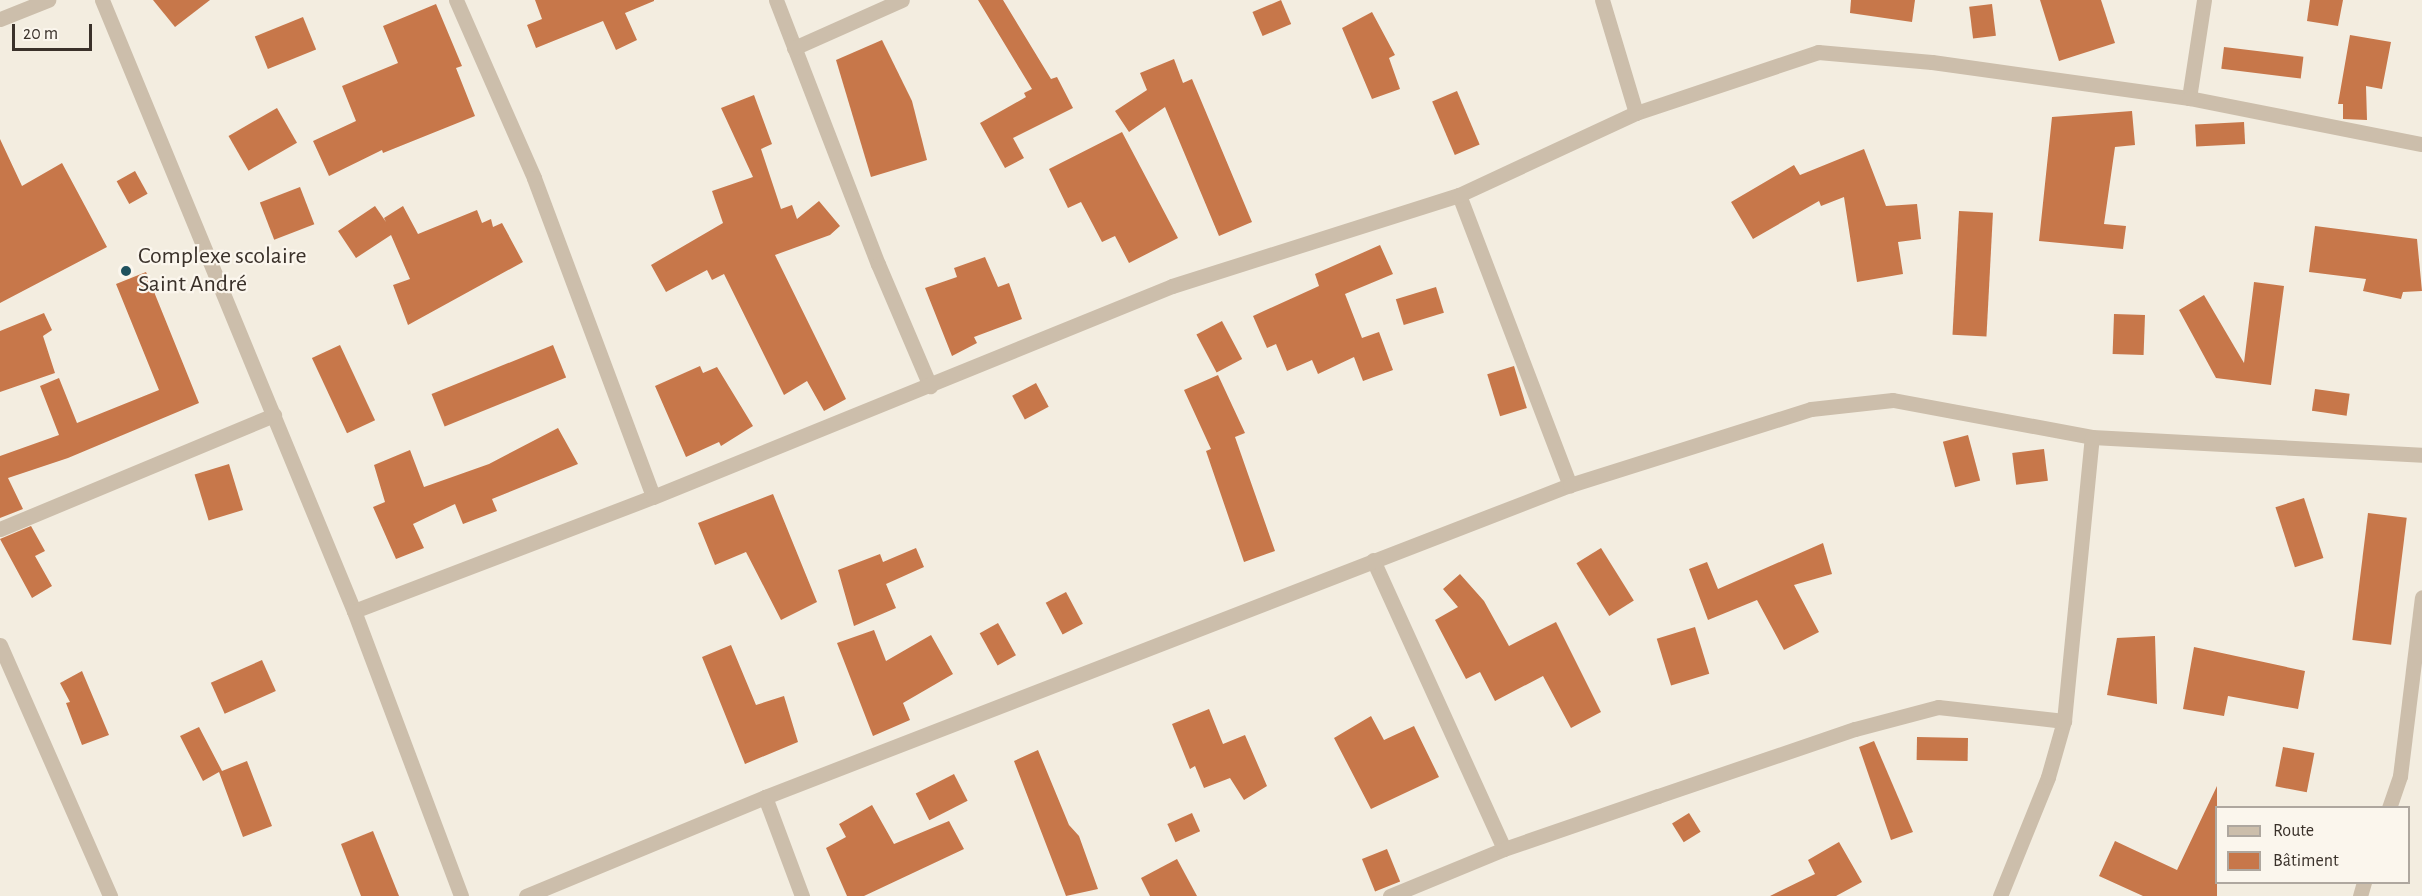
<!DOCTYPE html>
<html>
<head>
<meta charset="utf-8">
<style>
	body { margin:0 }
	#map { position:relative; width:2422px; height:896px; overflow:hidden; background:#f3ede0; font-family:"Alegreya Sans",sans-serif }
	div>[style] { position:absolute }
	.building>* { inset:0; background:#c7774a; transform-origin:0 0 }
	.minor>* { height:15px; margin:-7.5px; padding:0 7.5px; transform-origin:7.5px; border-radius:7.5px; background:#ccbeab }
	.tertiary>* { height:15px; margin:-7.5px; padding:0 7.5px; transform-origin:7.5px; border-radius:7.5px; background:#ccbeab }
	.dots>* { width:16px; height:16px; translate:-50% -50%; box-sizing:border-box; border:3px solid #fbf6ed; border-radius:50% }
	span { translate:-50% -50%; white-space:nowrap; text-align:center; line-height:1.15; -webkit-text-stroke:4.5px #fbf6ed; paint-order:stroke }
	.poi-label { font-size:24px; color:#3a312a }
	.left { translate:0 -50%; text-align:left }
	.legend { position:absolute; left:2215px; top:806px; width:195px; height:78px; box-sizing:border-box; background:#fbf6ed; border:2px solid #aea79f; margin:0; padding:8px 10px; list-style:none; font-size:18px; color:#3a312a }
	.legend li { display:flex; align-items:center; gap:12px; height:30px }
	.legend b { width:30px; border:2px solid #aea79f }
	.scale { position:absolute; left:12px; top:24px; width:80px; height:27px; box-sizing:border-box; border:3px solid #3a312a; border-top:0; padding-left:8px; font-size:18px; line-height:21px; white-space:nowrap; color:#3a312a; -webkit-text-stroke:4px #fbf6ed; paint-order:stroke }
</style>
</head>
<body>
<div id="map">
	<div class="building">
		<div style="clip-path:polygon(153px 0,210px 0,175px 27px)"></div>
		<div style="clip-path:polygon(535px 0,654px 0,654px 1px,625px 13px,637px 40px,616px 50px,603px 21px,536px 48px,527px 25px,542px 19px)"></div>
		<div style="clip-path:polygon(978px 0,1003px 0,1051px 79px,1057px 77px,1073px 108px,1013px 138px,1024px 158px,1005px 168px,980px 123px,1026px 97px,1024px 93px,1032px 89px)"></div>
		<div style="left:1281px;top:0;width:26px;height:31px;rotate:67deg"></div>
		<div style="clip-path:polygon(1851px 0,1915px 0,1912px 22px,1850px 13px)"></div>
		<div style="clip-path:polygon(2040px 0,2101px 0,2115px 43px,2059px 61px)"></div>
		<div style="clip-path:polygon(2310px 0,2343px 0,2338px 26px,2307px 21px)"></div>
		<div style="clip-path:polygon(436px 4px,462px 66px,456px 68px,475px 116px,383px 153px,382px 150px,329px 176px,313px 141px,356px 121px,342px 86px,398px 63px,383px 26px)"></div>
		<div style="left:1992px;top:4px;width:32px;height:23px;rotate:83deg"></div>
		<div style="clip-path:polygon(1372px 12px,1395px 55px,1389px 58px,1400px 89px,1372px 99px,1342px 28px)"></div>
		<div style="left:303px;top:17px;width:35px;height:52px;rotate:68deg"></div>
		<div style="clip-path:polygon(2350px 35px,2391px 42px,2382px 89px,2366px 86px,2367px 120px,2343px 119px,2343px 104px,2338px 104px)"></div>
		<div style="clip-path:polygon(882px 40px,912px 101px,927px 160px,871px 177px,836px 60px)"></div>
		<div style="left:2224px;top:47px;width:80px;height:22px;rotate:7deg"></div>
		<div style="clip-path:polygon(1174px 59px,1183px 83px,1192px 79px,1252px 222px,1219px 236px,1165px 107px,1129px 132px,1115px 111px,1147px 90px,1140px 73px)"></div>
		<div style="left:1457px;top:91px;width:58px;height:27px;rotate:67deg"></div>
		<div style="clip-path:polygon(754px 95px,772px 144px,761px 149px,781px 209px,792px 205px,797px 219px,819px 201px,840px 226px,830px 235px,775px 255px,846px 399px,824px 411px,807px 381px,784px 395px,724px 274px,712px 280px,707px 270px,666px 292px,651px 265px,723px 223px,712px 191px,753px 177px,721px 108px)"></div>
		<div style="left:277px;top:108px;width:40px;height:56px;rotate:60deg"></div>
		<div style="clip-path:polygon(2132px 111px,2135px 145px,2115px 147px,2104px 224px,2126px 226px,2123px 249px,2039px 241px,2052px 117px)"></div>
		<div style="left:2244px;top:122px;width:22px;height:49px;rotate:87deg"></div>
		<div style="clip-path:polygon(1122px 132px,1178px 238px,1129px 263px,1115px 236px,1102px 242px,1081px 202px,1068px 208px,1049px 169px)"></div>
		<div style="clip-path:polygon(0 139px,22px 186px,62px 163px,107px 247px,0 303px)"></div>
		<div style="clip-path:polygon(1864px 149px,1886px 206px,1917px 204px,1921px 239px,1898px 242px,1903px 274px,1857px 282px,1844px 197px,1821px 206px,1819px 201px,1753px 239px,1731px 202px,1794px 165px,1800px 175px)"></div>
		<div style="left:135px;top:171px;width:26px;height:21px;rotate:61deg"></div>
		<div style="left:300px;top:187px;width:40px;height:43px;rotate:69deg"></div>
		<div style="clip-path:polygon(375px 206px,386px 222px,384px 218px,403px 206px,418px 234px,477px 210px,482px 223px,491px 219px,493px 227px,502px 223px,523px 262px,408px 325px,393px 285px,410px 279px,391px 235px,356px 258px,338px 231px)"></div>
		<div style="left:1959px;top:211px;width:34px;height:124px;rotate:3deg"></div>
		<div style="clip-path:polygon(2315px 226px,2417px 239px,2422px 291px,2403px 292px,2401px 299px,2363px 291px,2366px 279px,2309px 272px)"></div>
		<div style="clip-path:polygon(1380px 245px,1393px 274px,1345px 294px,1362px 338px,1379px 332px,1393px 370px,1363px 381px,1354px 357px,1318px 374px,1312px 360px,1287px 371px,1276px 344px,1267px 348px,1253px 316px,1319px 286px,1315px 274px)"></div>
		<div style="clip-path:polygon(985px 257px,998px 287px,1009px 283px,1022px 319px,974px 337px,977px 343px,952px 356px,925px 288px,957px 277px,954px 268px)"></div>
		<div style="clip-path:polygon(146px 272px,199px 403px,68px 458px,8px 478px,23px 509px,0 518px,0 456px,59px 435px,40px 386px,59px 378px,77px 423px,159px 390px,116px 284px)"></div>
		<div style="clip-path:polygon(2254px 282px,2284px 286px,2271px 385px,2216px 378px,2179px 310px,2204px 295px,2244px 363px)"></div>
		<div style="left:1436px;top:287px;width:27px;height:42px;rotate:73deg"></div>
		<div style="clip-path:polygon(44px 313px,52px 330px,43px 336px,55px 373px,0 392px,0 331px)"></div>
		<div style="left:2114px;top:314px;width:31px;height:40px;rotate:2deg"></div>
		<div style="left:1222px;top:321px;width:43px;height:29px;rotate:62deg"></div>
		<div style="left:340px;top:345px;width:83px;height:31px;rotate:65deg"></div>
		<div style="left:553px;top:345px;width:35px;height:131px;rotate:68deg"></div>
		<div style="clip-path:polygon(700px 366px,703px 373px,717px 367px,753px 426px,721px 446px,719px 442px,686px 457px,655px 386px)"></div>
		<div style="left:1514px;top:366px;width:44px;height:28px;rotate:73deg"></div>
		<div style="clip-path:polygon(1218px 375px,1245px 433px,1235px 437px,1275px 551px,1244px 562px,1206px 451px,1211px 449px,1184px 390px)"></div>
		<div style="left:1036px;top:383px;width:27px;height:27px;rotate:62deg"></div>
		<div style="left:2315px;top:389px;width:35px;height:22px;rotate:8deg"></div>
		<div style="clip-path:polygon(558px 428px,578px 464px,492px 499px,497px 511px,463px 524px,455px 504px,413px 524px,424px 548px,396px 559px,373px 507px,385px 502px,374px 465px,410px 450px,424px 487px,489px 464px)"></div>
		<div style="left:1968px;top:435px;width:47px;height:26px;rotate:75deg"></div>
		<div style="left:2044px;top:449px;width:32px;height:32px;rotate:83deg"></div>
		<div style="left:229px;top:464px;width:48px;height:36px;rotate:73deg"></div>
		<div style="clip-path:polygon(773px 494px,817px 602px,781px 620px,746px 552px,715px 565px,698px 523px)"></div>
		<div style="left:2304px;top:498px;width:63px;height:30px;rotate:72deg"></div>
		<div style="left:2368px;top:513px;width:39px;height:128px;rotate:7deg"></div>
		<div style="clip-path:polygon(31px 526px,45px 551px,35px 556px,52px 586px,32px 598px,0 539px)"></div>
		<div style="clip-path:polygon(1823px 543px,1832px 574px,1794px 585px,1819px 632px,1784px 650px,1757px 600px,1708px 620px,1689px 569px,1707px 562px,1718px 589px)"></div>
		<div style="clip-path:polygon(916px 548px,924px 567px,886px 584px,896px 608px,854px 626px,838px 570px,880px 554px,883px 562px)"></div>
		<div style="left:1601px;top:548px;width:62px;height:29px;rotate:58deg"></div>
		<div style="clip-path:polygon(1460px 574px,1484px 601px,1509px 646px,1556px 622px,1601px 712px,1571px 728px,1543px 676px,1495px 701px,1480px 672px,1466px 679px,1435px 620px,1458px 607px,1443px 589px)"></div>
		<div style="left:1066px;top:592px;width:36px;height:23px;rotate:62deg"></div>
		<div style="left:998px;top:623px;width:37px;height:21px;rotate:61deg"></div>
		<div style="left:1695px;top:627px;width:49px;height:40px;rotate:73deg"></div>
		<div style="clip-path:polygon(874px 630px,886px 661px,931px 635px,953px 674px,903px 703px,910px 720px,873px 736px,837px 643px)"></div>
		<div style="clip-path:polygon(2155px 636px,2157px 704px,2107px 695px,2117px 638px)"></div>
		<div style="clip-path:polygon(731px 645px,756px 705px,784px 696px,798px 742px,745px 764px,702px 657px)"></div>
		<div style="clip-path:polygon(2194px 647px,2305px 671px,2298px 709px,2228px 696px,2224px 716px,2183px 709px)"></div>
		<div style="left:262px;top:660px;width:34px;height:56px;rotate:66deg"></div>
		<div style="clip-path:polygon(82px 671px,109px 735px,82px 745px,66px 703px,70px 702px,60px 683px)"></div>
		<div style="clip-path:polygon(1209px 709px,1223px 744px,1245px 735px,1267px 786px,1244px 800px,1230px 778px,1204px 788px,1195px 766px,1190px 769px,1172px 724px)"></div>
		<div style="clip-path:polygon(1371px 716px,1384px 740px,1414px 726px,1439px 777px,1371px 809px,1334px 738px)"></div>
		<div style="clip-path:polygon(199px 727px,222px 771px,247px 761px,272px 826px,243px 837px,219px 772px,203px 781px,180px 736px)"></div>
		<div style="left:1917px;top:737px;width:51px;height:23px;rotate:1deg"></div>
		<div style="clip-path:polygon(1874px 741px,1913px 832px,1891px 840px,1859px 747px)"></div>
		<div style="left:2283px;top:747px;width:32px;height:40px;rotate:11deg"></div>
		<div style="clip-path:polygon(1038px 750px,1069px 825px,1079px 836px,1098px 889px,1066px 896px,1014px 761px)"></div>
		<div style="left:954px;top:774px;width:30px;height:43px;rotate:63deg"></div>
		<div style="clip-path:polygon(2217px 786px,2217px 896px,2143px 896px,2099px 876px,2115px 841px,2177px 870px)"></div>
		<div style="clip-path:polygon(872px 805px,894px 844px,949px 821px,964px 849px,864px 896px,847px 896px,826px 848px,846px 837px,839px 824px)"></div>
		<div style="left:1192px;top:813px;width:20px;height:27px;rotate:66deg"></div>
		<div style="left:1689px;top:813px;width:22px;height:20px;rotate:58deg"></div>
		<div style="clip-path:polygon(373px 831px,399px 896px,361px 896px,341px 844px)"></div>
		<div style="clip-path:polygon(1839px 842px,1862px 882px,1836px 896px,1770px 896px,1815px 874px,1808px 860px)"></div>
		<div style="left:1387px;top:849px;width:35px;height:27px;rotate:68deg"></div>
		<div style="clip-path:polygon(1177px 859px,1197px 896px,1150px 896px,1141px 878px)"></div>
	</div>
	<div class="minor">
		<div style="left:456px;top:0;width:194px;rotate:66.3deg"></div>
		<div style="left:534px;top:178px;width:340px;rotate:69.5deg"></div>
		<div style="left:776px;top:0;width:283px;rotate:68.9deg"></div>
		<div style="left:878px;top:264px;width:133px;rotate:66.9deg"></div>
		<div style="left:0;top:19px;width:52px;rotate:-21.6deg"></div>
		<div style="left:794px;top:48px;width:118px;rotate:-24deg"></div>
		<div style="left:2189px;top:98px;width:99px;rotate:-81.3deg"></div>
		<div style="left:1636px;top:113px;width:192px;rotate:-18.5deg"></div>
		<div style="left:1818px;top:52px;width:114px;rotate:5deg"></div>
		<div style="left:1932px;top:62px;width:260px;rotate:8deg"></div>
		<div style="left:2189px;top:98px;width:237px;rotate:11.2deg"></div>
		<div style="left:1459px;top:195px;width:311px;rotate:69.1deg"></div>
		<div style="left:0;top:529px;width:297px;rotate:-22.6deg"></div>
		<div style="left:1373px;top:560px;width:317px;rotate:65.6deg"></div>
		<div style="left:354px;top:611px;width:320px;rotate:-20.9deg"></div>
		<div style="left:653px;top:497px;width:560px;rotate:-22.12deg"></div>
		<div style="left:1172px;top:286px;width:301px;rotate:-17.6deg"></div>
		<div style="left:1459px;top:195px;width:195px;rotate:-24.9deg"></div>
		<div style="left:1636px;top:113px;width:118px;rotate:-106.7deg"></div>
		<div style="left:0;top:645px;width:274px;rotate:66.3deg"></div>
		<div style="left:765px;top:797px;width:106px;rotate:69.5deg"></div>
		<div style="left:2389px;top:808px;width:34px;rotate:-71deg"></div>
		<div style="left:2400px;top:776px;width:180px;rotate:-83deg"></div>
		<div style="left:526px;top:896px;width:259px;rotate:-22.5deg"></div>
		<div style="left:765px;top:797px;width:863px;rotate:-21.19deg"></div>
		<div style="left:1570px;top:485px;width:253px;rotate:-17.5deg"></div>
		<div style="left:1811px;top:409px;width:82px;rotate:-6.3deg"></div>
		<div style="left:1893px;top:400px;width:202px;rotate:10.5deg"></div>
		<div style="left:2092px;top:437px;width:330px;rotate:3.1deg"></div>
		<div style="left:1390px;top:896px;width:123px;rotate:-22.4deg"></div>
		<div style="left:1504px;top:849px;width:163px;rotate:-19deg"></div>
		<div style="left:1658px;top:796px;width:208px;rotate:-18.8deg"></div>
		<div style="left:1855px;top:729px;width:86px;rotate:-14.8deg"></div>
		<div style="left:1938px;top:707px;width:127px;rotate:6.3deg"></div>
		<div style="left:2000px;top:896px;width:128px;rotate:-68deg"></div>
		<div style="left:2048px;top:777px;width:58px;rotate:-74.1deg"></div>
		<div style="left:2064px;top:721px;width:285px;rotate:-84.4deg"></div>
		<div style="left:2360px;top:896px;width:15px;rotate:-74deg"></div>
	</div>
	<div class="tertiary">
		<div style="left:102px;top:0;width:661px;rotate:67.59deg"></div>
		<div style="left:354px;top:611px;width:304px;rotate:69.4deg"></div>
	</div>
	<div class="dots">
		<div style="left:126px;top:271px;background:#1f515d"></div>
	</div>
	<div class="poi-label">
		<span class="left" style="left:138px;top:271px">Complexe scolaire<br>Saint André</span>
	</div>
	<ul class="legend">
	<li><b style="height:8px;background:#ccbeab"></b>Route</li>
	<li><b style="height:16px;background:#c7774a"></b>Bâtiment</li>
	</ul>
	<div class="scale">20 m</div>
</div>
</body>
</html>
